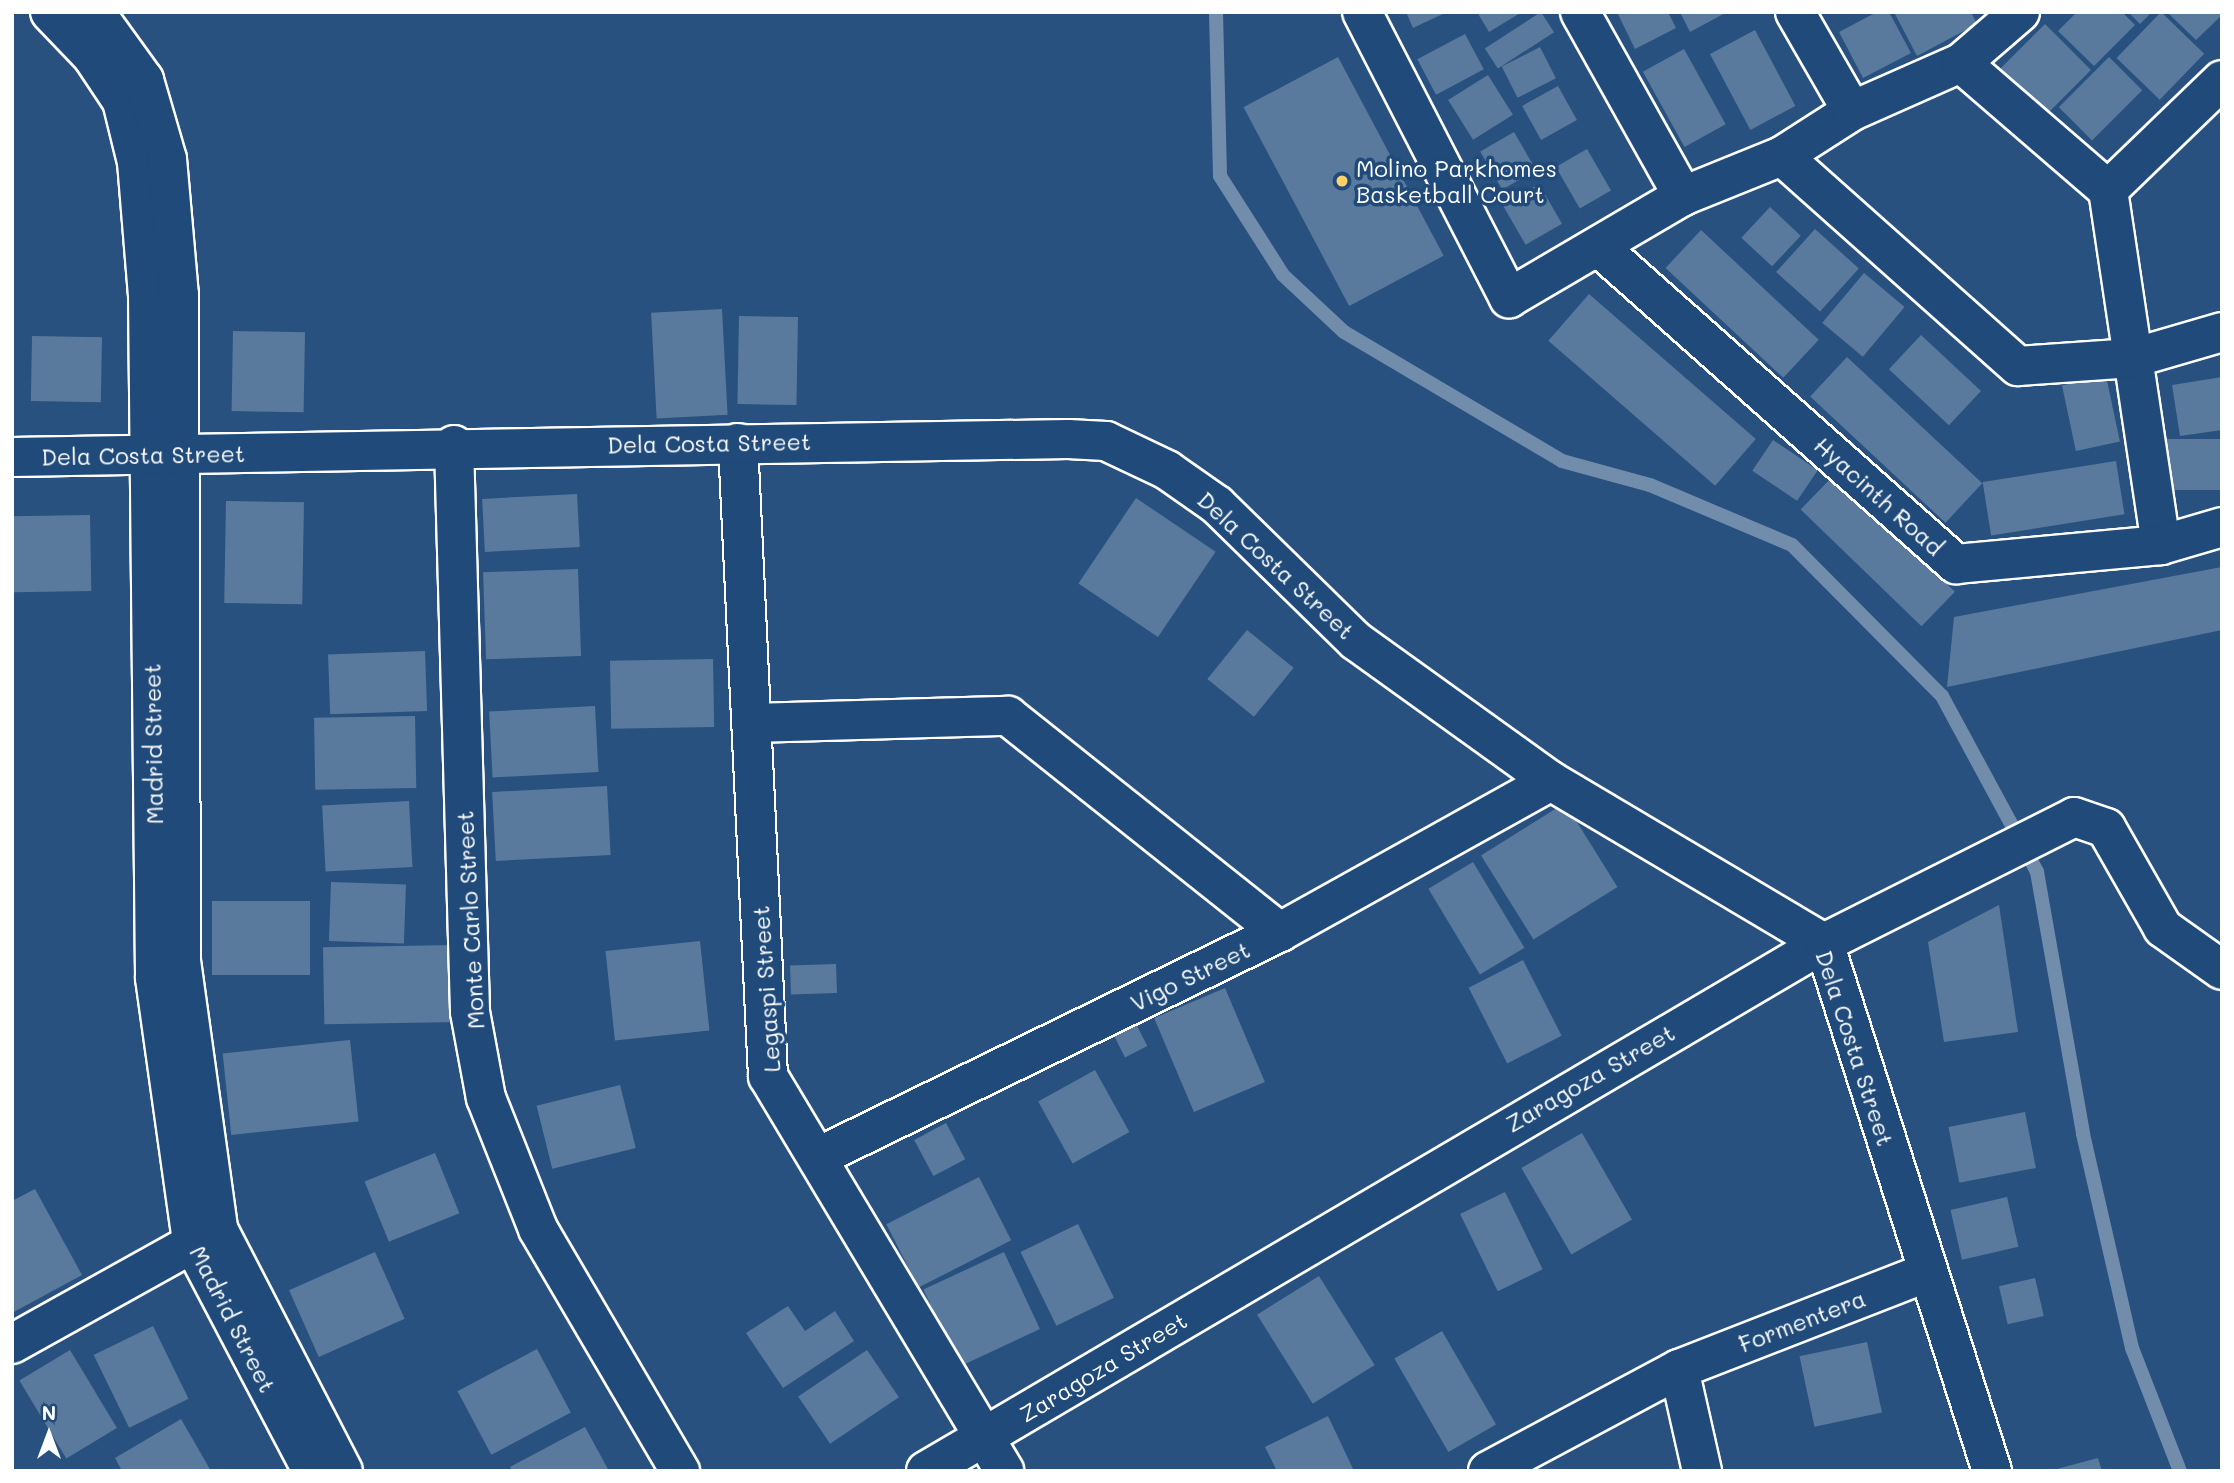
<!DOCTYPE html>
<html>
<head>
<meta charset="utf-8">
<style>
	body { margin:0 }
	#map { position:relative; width:2234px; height:1483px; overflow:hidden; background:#28517f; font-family:Mali,sans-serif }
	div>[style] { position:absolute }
	.stream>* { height:14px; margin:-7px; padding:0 7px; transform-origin:7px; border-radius:7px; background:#718dab }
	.building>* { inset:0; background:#5a7a9d; transform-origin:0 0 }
	.roads { filter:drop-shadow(2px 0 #fff) drop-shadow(-2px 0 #fff) drop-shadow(0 2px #fff) drop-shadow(0 -2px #fff) }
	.minor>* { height:38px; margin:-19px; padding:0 19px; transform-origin:19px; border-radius:19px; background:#1f4a7a }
	.dots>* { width:19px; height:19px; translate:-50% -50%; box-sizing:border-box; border:4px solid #1f4a7a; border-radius:50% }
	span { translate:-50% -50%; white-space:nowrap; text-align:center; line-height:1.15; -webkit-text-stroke:7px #1f4a7a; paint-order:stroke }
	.poi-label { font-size:23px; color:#fff }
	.left { translate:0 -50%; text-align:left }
	.street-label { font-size:23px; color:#fff }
	.frame { position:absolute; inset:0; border:14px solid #fff; pointer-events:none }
	.north { position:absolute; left:14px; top:1399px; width:70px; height:70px; -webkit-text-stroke:5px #1f4a7a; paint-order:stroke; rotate:0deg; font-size:19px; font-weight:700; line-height:28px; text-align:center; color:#fff }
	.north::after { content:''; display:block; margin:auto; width:24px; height:32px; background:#fff; clip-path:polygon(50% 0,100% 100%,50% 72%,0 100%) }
</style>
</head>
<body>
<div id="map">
	<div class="stream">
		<div style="left:1216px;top:12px;width:164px;rotate:88.6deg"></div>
		<div style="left:1220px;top:176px;width:117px;rotate:57.5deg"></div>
		<div style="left:1283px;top:275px;width:83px;rotate:43.1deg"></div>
		<div style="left:1344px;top:332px;width:253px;rotate:30.6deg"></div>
		<div style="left:1562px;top:461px;width:91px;rotate:15.3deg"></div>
		<div style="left:1650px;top:485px;width:154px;rotate:22.9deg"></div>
		<div style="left:1792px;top:545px;width:213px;rotate:45.2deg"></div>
		<div style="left:1942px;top:696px;width:200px;rotate:61.6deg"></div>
		<div style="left:2037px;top:872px;width:266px;rotate:80deg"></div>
		<div style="left:2083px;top:1134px;width:220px;rotate:77.1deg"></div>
		<div style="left:2132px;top:1348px;width:132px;rotate:68.7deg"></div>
	</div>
	<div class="building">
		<div style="clip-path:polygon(1406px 12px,1447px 12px,1413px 28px)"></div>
		<div style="clip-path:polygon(1477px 12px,1522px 12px,1489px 32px)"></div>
		<div style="left:1541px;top:12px;width:24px;height:67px;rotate:57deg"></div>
		<div style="clip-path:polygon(1617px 12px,1668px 12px,1676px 28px,1635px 49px)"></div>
		<div style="clip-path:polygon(1680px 12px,1727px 12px,1690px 32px)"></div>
		<div style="clip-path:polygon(1877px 12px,1889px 12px,1911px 53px,1863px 78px,1839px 32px)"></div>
		<div style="clip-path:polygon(1894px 12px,1971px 12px,1977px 24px,1917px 56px)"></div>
		<div style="clip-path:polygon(2077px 12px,2122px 12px,2135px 25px,2094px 66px,2058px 31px)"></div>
		<div style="clip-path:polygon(2128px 12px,2152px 12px,2140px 24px)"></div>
		<div style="left:2161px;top:12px;width:60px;height:64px;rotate:44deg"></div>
		<div style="clip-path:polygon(2167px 12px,2222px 12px,2222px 15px,2196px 40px)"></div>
		<div style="left:2045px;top:24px;width:65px;height:65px;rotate:45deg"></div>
		<div style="left:1755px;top:30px;width:86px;height:51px;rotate:62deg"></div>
		<div style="left:1465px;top:34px;width:40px;height:54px;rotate:62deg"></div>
		<div style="left:1540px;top:47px;width:35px;height:43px;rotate:63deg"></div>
		<div style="left:1684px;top:49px;width:86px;height:47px;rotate:61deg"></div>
		<div style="left:1338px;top:57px;width:225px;height:107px;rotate:62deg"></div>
		<div style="left:2109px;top:57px;width:47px;height:71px;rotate:45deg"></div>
		<div style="left:1488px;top:75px;width:47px;height:47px;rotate:58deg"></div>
		<div style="left:1558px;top:86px;width:39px;height:41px;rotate:61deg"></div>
		<div style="left:1514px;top:132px;width:44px;height:39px;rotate:60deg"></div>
		<div style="left:1587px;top:149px;width:48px;height:36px;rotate:60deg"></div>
		<div style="left:1539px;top:184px;width:46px;height:42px;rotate:60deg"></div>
		<div style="left:1770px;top:207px;width:42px;height:42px;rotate:43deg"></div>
		<div style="left:1815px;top:229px;width:59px;height:58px;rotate:42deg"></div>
		<div style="left:1701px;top:230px;width:161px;height:52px;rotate:43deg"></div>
		<div style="left:1864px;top:273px;width:53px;height:65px;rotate:40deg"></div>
		<div style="left:1589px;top:294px;width:221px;height:62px;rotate:41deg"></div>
		<div style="left:722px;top:309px;width:106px;height:71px;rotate:87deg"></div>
		<div style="left:739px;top:316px;width:59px;height:88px;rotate:1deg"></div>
		<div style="left:233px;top:331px;width:72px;height:80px;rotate:1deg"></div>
		<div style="left:1921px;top:335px;width:82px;height:47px;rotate:43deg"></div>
		<div style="left:32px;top:336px;width:70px;height:65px;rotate:1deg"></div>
		<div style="left:1847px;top:357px;width:185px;height:54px;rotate:43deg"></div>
		<div style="left:2106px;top:376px;width:67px;height:45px;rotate:78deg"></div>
		<div style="clip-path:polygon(2222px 377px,2222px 430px,2180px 436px,2172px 385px)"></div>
		<div style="left:2222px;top:439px;width:51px;height:58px;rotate:90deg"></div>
		<div style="left:1773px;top:440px;width:54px;height:37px;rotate:34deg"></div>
		<div style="left:2116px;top:461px;width:54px;height:135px;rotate:81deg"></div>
		<div style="left:1834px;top:475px;width:168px;height:48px;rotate:44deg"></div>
		<div style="left:577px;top:494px;width:53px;height:95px;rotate:87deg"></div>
		<div style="left:1136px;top:498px;width:96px;height:103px;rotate:34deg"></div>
		<div style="left:226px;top:501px;width:78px;height:102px;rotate:1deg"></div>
		<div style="left:90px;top:515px;width:76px;height:78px;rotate:89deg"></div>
		<div style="clip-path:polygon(2222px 567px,2222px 630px,1947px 687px,1954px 617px)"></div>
		<div style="left:578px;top:569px;width:87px;height:95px;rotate:88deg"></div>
		<div style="left:1247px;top:630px;width:60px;height:63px;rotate:39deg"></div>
		<div style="left:425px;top:651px;width:60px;height:97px;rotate:88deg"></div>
		<div style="left:713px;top:659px;width:68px;height:103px;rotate:89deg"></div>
		<div style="left:595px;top:706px;width:66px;height:106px;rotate:87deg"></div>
		<div style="left:415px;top:716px;width:72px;height:101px;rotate:89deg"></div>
		<div style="left:607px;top:786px;width:69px;height:115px;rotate:87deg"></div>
		<div style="left:409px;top:801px;width:66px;height:87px;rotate:87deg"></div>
		<div style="left:1565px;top:803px;width:99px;height:99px;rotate:58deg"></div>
		<div style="left:1473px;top:862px;width:100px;height:52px;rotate:59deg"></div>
		<div style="left:331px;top:882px;width:75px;height:59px;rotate:2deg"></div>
		<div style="left:212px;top:901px;width:98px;height:74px"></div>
		<div style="clip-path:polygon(1999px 905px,2018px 1032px,1944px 1042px,1928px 942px)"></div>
		<div style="left:700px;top:941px;width:90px;height:95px;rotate:84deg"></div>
		<div style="left:457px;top:945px;width:77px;height:134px;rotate:89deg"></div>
		<div style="left:1523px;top:960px;width:85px;height:61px;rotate:63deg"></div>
		<div style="left:836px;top:964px;width:29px;height:46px;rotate:88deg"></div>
		<div style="left:1225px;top:988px;width:102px;height:77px;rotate:67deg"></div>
		<div style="left:1131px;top:1014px;width:36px;height:25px;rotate:63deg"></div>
		<div style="left:350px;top:1040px;width:82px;height:128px;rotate:84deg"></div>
		<div style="left:1095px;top:1070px;width:71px;height:65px;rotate:61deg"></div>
		<div style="left:620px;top:1085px;width:65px;height:86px;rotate:76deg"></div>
		<div style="left:2025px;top:1112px;width:57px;height:78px;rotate:79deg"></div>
		<div style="left:946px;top:1123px;width:41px;height:36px;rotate:62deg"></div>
		<div style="left:1582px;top:1133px;width:100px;height:70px;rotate:60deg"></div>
		<div style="left:435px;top:1153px;width:65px;height:76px;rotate:68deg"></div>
		<div style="left:979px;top:1177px;width:71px;height:104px;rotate:63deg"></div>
		<div style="clip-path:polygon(35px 1189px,82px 1275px,12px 1313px,12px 1201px)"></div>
		<div style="left:1505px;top:1192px;width:86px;height:50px;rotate:64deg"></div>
		<div style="left:2007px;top:1197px;width:51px;height:58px;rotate:77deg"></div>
		<div style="left:1078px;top:1224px;width:82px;height:64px;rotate:64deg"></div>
		<div style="left:375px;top:1252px;width:73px;height:94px;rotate:66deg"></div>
		<div style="left:1004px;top:1252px;width:85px;height:89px;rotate:65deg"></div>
		<div style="left:1319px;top:1276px;width:105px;height:73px;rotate:58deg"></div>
		<div style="left:2035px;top:1278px;width:39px;height:37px;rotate:77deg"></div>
		<div style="clip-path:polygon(788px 1306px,805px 1331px,835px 1311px,854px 1341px,783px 1388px,746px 1333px)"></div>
		<div style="left:153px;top:1326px;width:81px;height:66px;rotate:64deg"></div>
		<div style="left:1442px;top:1331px;width:108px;height:55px;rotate:60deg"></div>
		<div style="left:1867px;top:1342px;width:72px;height:69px;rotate:78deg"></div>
		<div style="left:537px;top:1349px;width:72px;height:90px;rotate:62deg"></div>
		<div style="left:70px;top:1350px;width:91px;height:59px;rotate:59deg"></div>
		<div style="left:867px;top:1350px;width:57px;height:83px;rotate:56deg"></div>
		<div style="clip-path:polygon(1328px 1416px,1354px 1471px,1277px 1471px,1265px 1447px)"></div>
		<div style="clip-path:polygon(181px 1419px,211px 1471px,122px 1471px,115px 1458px)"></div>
		<div style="clip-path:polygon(585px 1427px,609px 1471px,512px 1471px,510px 1467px)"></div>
		<div style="clip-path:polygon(2098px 1458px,2102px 1471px,2053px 1471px,2053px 1470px)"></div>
	</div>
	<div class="roads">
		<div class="minor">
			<div style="left:50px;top:12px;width:61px;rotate:46.3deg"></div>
			<div style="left:92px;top:56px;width:54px;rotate:56.3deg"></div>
			<div style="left:122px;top:101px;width:63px;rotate:76.2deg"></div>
			<div style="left:137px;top:162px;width:133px;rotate:85.3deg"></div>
			<div style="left:148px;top:295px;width:683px;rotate:89.41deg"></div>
			<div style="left:155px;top:978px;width:267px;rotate:82deg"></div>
			<div style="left:192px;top:1242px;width:259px;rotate:62.3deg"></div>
			<div style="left:95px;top:12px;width:84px;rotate:54.2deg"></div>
			<div style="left:144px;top:80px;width:82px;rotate:73.8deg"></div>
			<div style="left:167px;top:159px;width:137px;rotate:85deg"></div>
			<div style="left:179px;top:295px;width:666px;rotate:89.83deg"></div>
			<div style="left:181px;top:961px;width:271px;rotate:82.1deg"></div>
			<div style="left:218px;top:1229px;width:272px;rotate:62.7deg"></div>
			<div style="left:1362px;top:12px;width:322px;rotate:62.8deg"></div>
			<div style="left:1509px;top:298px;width:202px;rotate:-30.4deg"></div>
			<div style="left:1683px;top:196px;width:107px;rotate:-22deg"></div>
			<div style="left:1782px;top:156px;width:83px;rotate:-32.7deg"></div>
			<div style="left:1852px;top:111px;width:119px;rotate:-23.8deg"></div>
			<div style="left:1961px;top:63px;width:78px;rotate:-40.8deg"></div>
			<div style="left:1580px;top:12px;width:211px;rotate:60.8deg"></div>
			<div style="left:1795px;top:12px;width:114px;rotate:60.1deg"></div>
			<div style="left:1961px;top:63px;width:194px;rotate:40.8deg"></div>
			<div style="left:2108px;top:190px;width:359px;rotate:81.5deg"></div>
			<div style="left:1782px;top:156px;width:316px;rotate:41.7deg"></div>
			<div style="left:2018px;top:366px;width:115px;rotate:-4deg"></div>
			<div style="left:2133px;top:358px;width:93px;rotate:-16.3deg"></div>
			<div style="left:2108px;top:190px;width:158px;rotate:-44deg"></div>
			<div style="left:1601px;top:249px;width:475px;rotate:41.6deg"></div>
			<div style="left:1956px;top:564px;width:206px;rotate:-5.3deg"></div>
			<div style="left:2161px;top:545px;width:64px;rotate:-16.4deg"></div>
			<div style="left:738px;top:443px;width:634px;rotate:87.29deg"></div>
			<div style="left:768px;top:1076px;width:460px;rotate:59.1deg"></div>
			<div style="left:454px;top:445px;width:567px;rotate:88.38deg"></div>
			<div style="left:470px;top:1012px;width:87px;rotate:79.5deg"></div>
			<div style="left:486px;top:1098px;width:141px;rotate:68.3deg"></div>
			<div style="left:538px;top:1229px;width:281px;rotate:59.6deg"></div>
			<div style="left:12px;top:457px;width:1056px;rotate:-0.98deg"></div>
			<div style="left:1068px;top:439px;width:38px;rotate:3deg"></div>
			<div style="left:1106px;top:441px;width:68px;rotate:25.4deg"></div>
			<div style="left:1167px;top:470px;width:61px;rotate:35deg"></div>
			<div style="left:1217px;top:505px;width:194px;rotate:44.4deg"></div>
			<div style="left:1356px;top:641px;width:240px;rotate:35.7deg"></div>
			<div style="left:1551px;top:781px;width:317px;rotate:30.7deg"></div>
			<div style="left:1824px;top:943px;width:554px;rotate:72.35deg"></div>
			<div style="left:753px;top:723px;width:255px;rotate:-1.6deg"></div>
			<div style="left:1008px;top:716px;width:347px;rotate:38.5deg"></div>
			<div style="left:820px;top:1156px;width:512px;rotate:-25.96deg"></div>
			<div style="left:1280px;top:932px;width:310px;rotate:-29.1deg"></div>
			<div style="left:12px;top:1344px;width:232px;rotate:-29.1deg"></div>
			<div style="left:1679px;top:1369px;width:105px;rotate:77.3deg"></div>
			<div style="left:926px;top:1471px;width:1042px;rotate:-30.45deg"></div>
			<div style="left:1824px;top:943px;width:280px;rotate:-26.7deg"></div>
			<div style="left:2074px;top:817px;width:34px;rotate:19deg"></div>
			<div style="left:2106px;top:828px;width:115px;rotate:60.3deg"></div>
			<div style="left:2163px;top:928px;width:72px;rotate:35.4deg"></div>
			<div style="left:1488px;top:1471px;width:217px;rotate:-28.1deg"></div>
			<div style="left:1679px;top:1369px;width:264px;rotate:-21.3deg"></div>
		</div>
	</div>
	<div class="dots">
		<div style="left:1342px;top:181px;background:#ffd166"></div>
	</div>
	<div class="poi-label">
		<span class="left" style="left:1356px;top:181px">Molino Parkhomes<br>Basketball Court</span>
	</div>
	<div class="street-label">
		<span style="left:709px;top:443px;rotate:-1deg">Dela Costa Street</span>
		<span style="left:143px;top:455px;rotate:-1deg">Dela Costa Street</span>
		<span style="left:1879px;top:496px;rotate:42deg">Hyacinth Road</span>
		<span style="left:1276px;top:565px;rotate:43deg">Dela Costa Street</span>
		<span style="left:153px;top:744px;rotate:-91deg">Madrid Street</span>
		<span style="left:470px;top:920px;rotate:-93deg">Monte Carlo Street</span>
		<span style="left:1190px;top:976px;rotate:-26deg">Vigo Street</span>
		<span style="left:766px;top:989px;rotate:-94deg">Legaspi Street</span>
		<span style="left:1855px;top:1048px;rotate:72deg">Dela Costa Street</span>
		<span style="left:1590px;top:1078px;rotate:-30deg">Zaragoza Street</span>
		<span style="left:233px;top:1319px;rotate:63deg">Madrid Street</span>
		<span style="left:1802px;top:1321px;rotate:-21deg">Formentera</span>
		<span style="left:1103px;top:1367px;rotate:-31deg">Zaragoza Street</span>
	</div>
	<div class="frame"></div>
	<div class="north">N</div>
</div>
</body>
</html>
